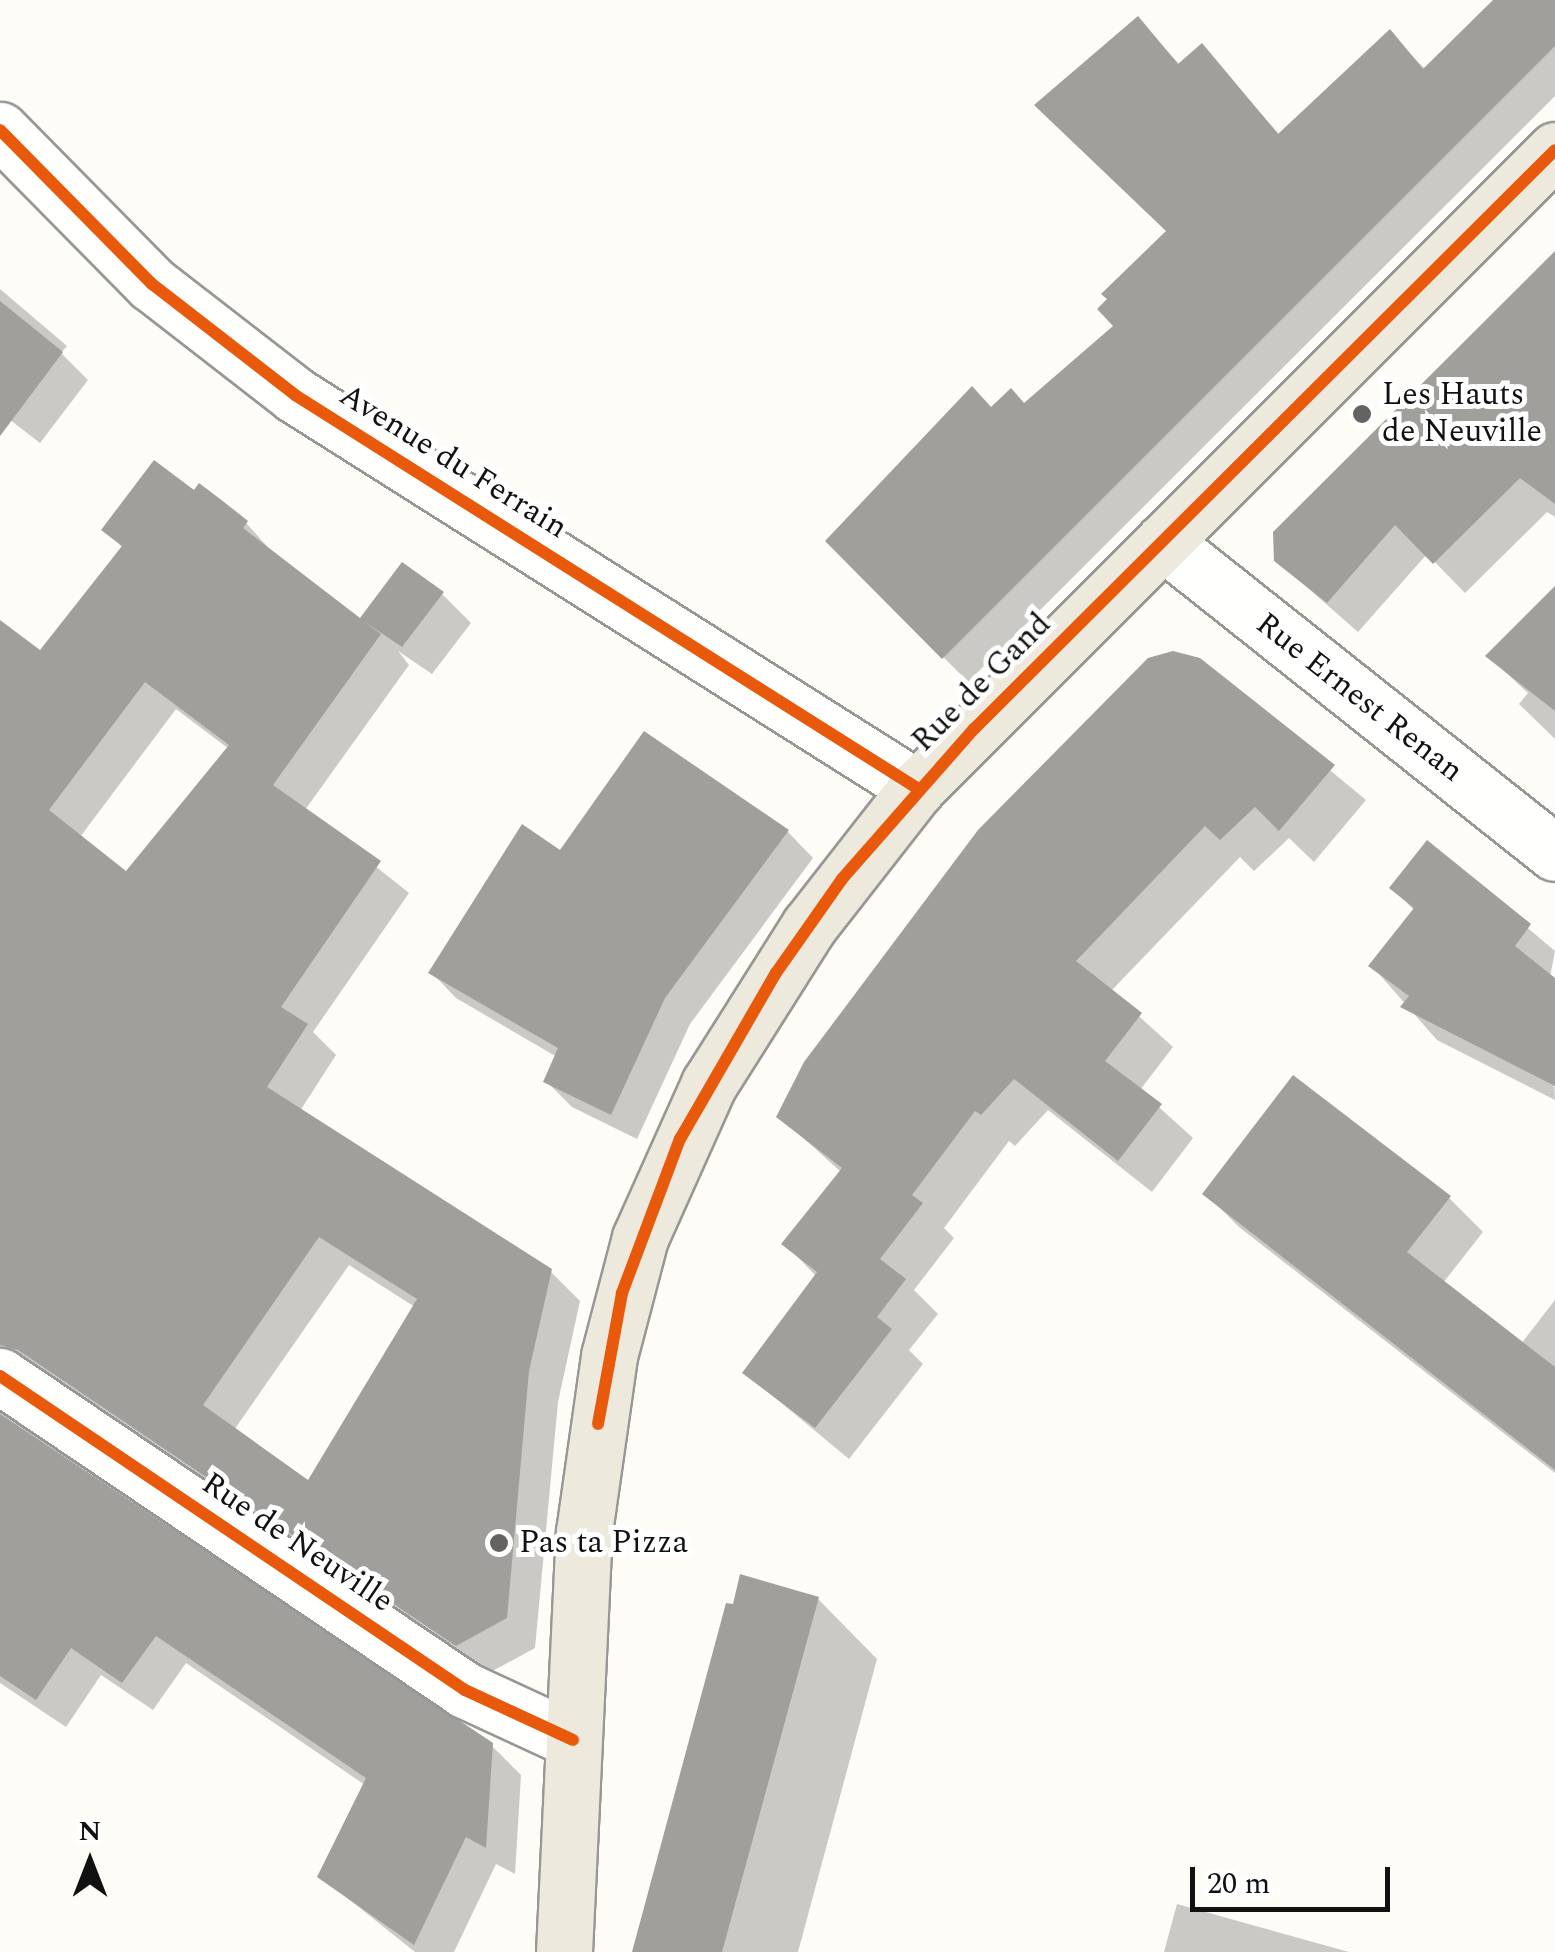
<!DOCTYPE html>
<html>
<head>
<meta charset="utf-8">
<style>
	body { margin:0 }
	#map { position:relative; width:1555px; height:1952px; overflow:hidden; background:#fdfcf7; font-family:Spectral,serif }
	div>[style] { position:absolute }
	.shadow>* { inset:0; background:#0003 }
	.building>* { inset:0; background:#a19f9c }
	.roads { filter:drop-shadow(2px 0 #979795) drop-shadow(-2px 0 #979795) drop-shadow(0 2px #979795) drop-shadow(0 -2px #979795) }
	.minor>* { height:55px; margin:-27.5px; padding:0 27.5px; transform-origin:27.5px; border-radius:27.5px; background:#fffffe }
	.major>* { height:55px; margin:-27.5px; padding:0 27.5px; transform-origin:27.5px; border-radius:27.5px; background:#ede9dc }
	.cycleway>* { height:12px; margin:-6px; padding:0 6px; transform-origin:6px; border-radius:6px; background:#e8590c }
	.dots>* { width:28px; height:28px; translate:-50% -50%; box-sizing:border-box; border:5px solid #fff; border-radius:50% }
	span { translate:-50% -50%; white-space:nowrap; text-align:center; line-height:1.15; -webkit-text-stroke:10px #fff; paint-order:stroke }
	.poi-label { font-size:32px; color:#111 }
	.left { translate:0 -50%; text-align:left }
	.street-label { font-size:32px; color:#111 }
	.north { position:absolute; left:40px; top:1812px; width:100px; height:100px; -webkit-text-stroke:8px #fff; paint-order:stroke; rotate:0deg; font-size:28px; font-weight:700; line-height:40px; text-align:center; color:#111 }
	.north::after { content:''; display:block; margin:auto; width:35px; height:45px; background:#111; clip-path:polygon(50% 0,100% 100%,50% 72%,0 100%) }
	.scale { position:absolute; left:1190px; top:1867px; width:200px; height:45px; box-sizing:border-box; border:5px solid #111; border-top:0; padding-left:12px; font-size:30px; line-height:35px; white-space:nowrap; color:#111; -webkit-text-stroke:8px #fff; paint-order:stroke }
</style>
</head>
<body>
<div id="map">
	<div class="shadow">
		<div style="clip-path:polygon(1497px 0,1555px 0,1555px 96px,968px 682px,829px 541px,992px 410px,1025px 406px,1117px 326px,1169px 232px,1138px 19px,1180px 65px,1202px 47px,1280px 135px,1390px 33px,1426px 70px)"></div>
		<div style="clip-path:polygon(1555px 255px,1555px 517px,1547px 512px,1465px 593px,1427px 554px,1358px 632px,1276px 560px)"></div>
		<div style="clip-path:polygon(0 289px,67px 346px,61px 353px,88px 380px,40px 443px,0 412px)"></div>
		<div style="clip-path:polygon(evenodd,194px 493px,246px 523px,274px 554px,360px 622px,442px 594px,471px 623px,432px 674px,398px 651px,409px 665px,305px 810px,409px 893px,313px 1032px,336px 1055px,300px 1111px,550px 1271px,580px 1301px,558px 1402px,535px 1648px,487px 1674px,0 1401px,0 666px,40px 653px,123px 548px,105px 530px,194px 493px,176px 709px,229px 749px,127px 874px,80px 837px,176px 709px,194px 493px,349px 1265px,415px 1307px,308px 1483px,234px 1430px,349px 1265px)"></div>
		<div style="clip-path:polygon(1555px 600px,1555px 739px,1519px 704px,1528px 693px,1488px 656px)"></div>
		<div style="clip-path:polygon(1192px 656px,1366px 800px,1314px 862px,1289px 838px,1254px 871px,1240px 857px,1111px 991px,1173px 1047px,1140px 1090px,1193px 1138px,1152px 1192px,1048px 1110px,1015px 1146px,1009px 1141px,944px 1228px,954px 1238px,914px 1290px,938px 1314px,909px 1350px,923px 1364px,849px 1459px,745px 1373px,817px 1277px,785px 1244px,841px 1172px,780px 1117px)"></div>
		<div style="clip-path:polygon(645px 734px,788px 832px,813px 858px,690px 1024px,637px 1139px,572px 1107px,546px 1081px,557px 1057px,456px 998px,431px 972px,560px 854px)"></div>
		<div style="clip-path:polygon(1427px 844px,1555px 951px,1550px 977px,1555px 1100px,1437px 1040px,1372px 966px,1415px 911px,1392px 888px)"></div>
		<div style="clip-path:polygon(1293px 1079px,1449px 1198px,1483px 1232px,1443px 1283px,1521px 1344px,1555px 1300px,1555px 1473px,1239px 1227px,1206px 1194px)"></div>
		<div style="clip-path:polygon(0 1412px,491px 1745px,521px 1775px,515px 1874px,496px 1864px,454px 1952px,415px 1952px,320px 1876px,365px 1785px,186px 1663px,153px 1710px,101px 1675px,66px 1727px,0 1683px)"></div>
		<div style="clip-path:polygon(818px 1599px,877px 1659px,798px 1952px,637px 1952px)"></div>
		<div style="clip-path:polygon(1177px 1904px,1349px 1952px,1164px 1952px)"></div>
	</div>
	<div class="building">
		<div style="clip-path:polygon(1493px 0,1555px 0,1555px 46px,942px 659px,825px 541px,972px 386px,991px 407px,1011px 388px,1024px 403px,1113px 326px,1097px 309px,1107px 299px,1101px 294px,1166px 231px,1034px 105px,1138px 16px,1178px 64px,1202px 43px,1278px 134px,1390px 29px,1423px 69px)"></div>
		<div style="clip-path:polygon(1555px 251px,1555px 504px,1520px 478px,1433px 564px,1395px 525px,1327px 603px,1274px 561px,1273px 532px)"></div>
		<div style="clip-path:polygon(0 301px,63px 352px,0 436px)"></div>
		<div style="clip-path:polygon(evenodd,154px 460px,194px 490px,199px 483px,224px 502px,248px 521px,243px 528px,360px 618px,402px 562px,444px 592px,402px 647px,365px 622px,381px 634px,273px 785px,381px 861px,281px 1007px,308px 1024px,267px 1087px,552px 1269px,529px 1371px,507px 1618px,456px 1646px,18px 1350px,0 1345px,0 620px,40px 650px,122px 546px,101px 530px,154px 460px,145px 682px,229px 745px,126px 871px,49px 810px,145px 682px,154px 460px,319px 1237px,417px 1299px,308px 1480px,203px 1405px,319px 1237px)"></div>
		<div style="clip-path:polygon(1555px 586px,1555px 711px,1485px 656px)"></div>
		<div style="clip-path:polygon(1173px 651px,1200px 658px,1335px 765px,1279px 831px,1255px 807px,1220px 840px,1205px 826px,1076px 961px,1142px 1013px,1105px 1061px,1162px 1104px,1118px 1161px,1014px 1079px,981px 1115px,975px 1111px,912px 1195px,923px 1203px,880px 1259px,906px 1279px,877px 1317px,892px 1329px,815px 1428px,742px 1373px,817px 1272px,781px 1244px,842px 1168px,776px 1117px,804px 1062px,978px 830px,1148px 658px)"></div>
		<div style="clip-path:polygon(644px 731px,789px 830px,665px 998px,611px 1115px,543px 1082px,558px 1048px,428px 973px,522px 824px,560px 850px)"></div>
		<div style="clip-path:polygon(1427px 840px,1531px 924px,1515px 946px,1555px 978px,1555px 1086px,1400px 1007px,1409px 996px,1368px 966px,1414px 908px,1389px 888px)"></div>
		<div style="clip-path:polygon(1293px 1075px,1451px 1196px,1407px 1252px,1555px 1367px,1555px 1470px,1202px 1194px)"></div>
		<div style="clip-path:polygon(0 1414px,493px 1743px,486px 1848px,466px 1837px,414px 1945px,317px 1877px,366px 1778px,156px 1636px,122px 1683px,71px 1648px,36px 1700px,0 1676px)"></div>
		<div style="clip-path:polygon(740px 1574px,819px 1597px,722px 1952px,632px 1952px,726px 1603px,733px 1604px)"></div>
	</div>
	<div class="roads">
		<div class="minor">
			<div style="left:0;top:130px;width:216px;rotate:45.4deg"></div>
			<div style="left:152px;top:284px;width:181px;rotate:37.8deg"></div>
			<div style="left:295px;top:395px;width:736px;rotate:32.29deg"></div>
			<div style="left:1163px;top:542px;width:500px;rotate:38.43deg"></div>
			<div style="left:0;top:1376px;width:561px;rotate:34.03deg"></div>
			<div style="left:465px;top:1690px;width:119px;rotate:24.8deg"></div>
		</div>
		<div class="major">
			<div style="left:564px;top:1952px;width:420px;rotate:-87.3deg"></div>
			<div style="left:584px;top:1532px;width:178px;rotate:-81.9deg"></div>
			<div style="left:609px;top:1356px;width:122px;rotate:-75.3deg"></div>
			<div style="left:640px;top:1238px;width:169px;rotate:-65.9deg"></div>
			<div style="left:709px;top:1084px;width:187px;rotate:-57.7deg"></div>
			<div style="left:809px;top:926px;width:175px;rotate:-52deg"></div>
			<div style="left:917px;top:788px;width:902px;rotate:-45deg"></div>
		</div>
	</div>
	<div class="cycleway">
		<div style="left:0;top:130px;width:216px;rotate:45.4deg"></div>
		<div style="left:152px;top:284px;width:181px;rotate:37.8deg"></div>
		<div style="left:295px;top:395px;width:736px;rotate:32.29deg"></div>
		<div style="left:0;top:1376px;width:561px;rotate:34.03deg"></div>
		<div style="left:465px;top:1690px;width:119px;rotate:24.8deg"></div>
		<div style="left:598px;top:1424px;width:133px;rotate:-79.6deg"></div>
		<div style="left:622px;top:1293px;width:165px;rotate:-69.4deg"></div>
		<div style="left:680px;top:1139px;width:192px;rotate:-60deg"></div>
		<div style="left:776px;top:973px;width:115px;rotate:-54.9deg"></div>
		<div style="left:842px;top:879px;width:200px;rotate:-48.7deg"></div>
		<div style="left:974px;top:729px;width:820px;rotate:-44.9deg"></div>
	</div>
	<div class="dots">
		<div style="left:1362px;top:414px;background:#646362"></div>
		<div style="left:499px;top:1543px;background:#646362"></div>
	</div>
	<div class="poi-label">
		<span class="left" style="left:1382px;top:414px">Les Hauts<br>de Neuville</span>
		<span class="left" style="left:519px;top:1543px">Pas ta Pizza</span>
	</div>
	<div class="street-label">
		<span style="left:453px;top:462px;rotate:32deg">Avenue du Ferrain</span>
		<span style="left:982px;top:683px;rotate:-45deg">Rue de Gand</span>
		<span style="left:1359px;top:698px;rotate:38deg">Rue Ernest Renan</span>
		<span style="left:297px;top:1543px;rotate:34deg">Rue de Neuville</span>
	</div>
	<div class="north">N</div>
	<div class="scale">20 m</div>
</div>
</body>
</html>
